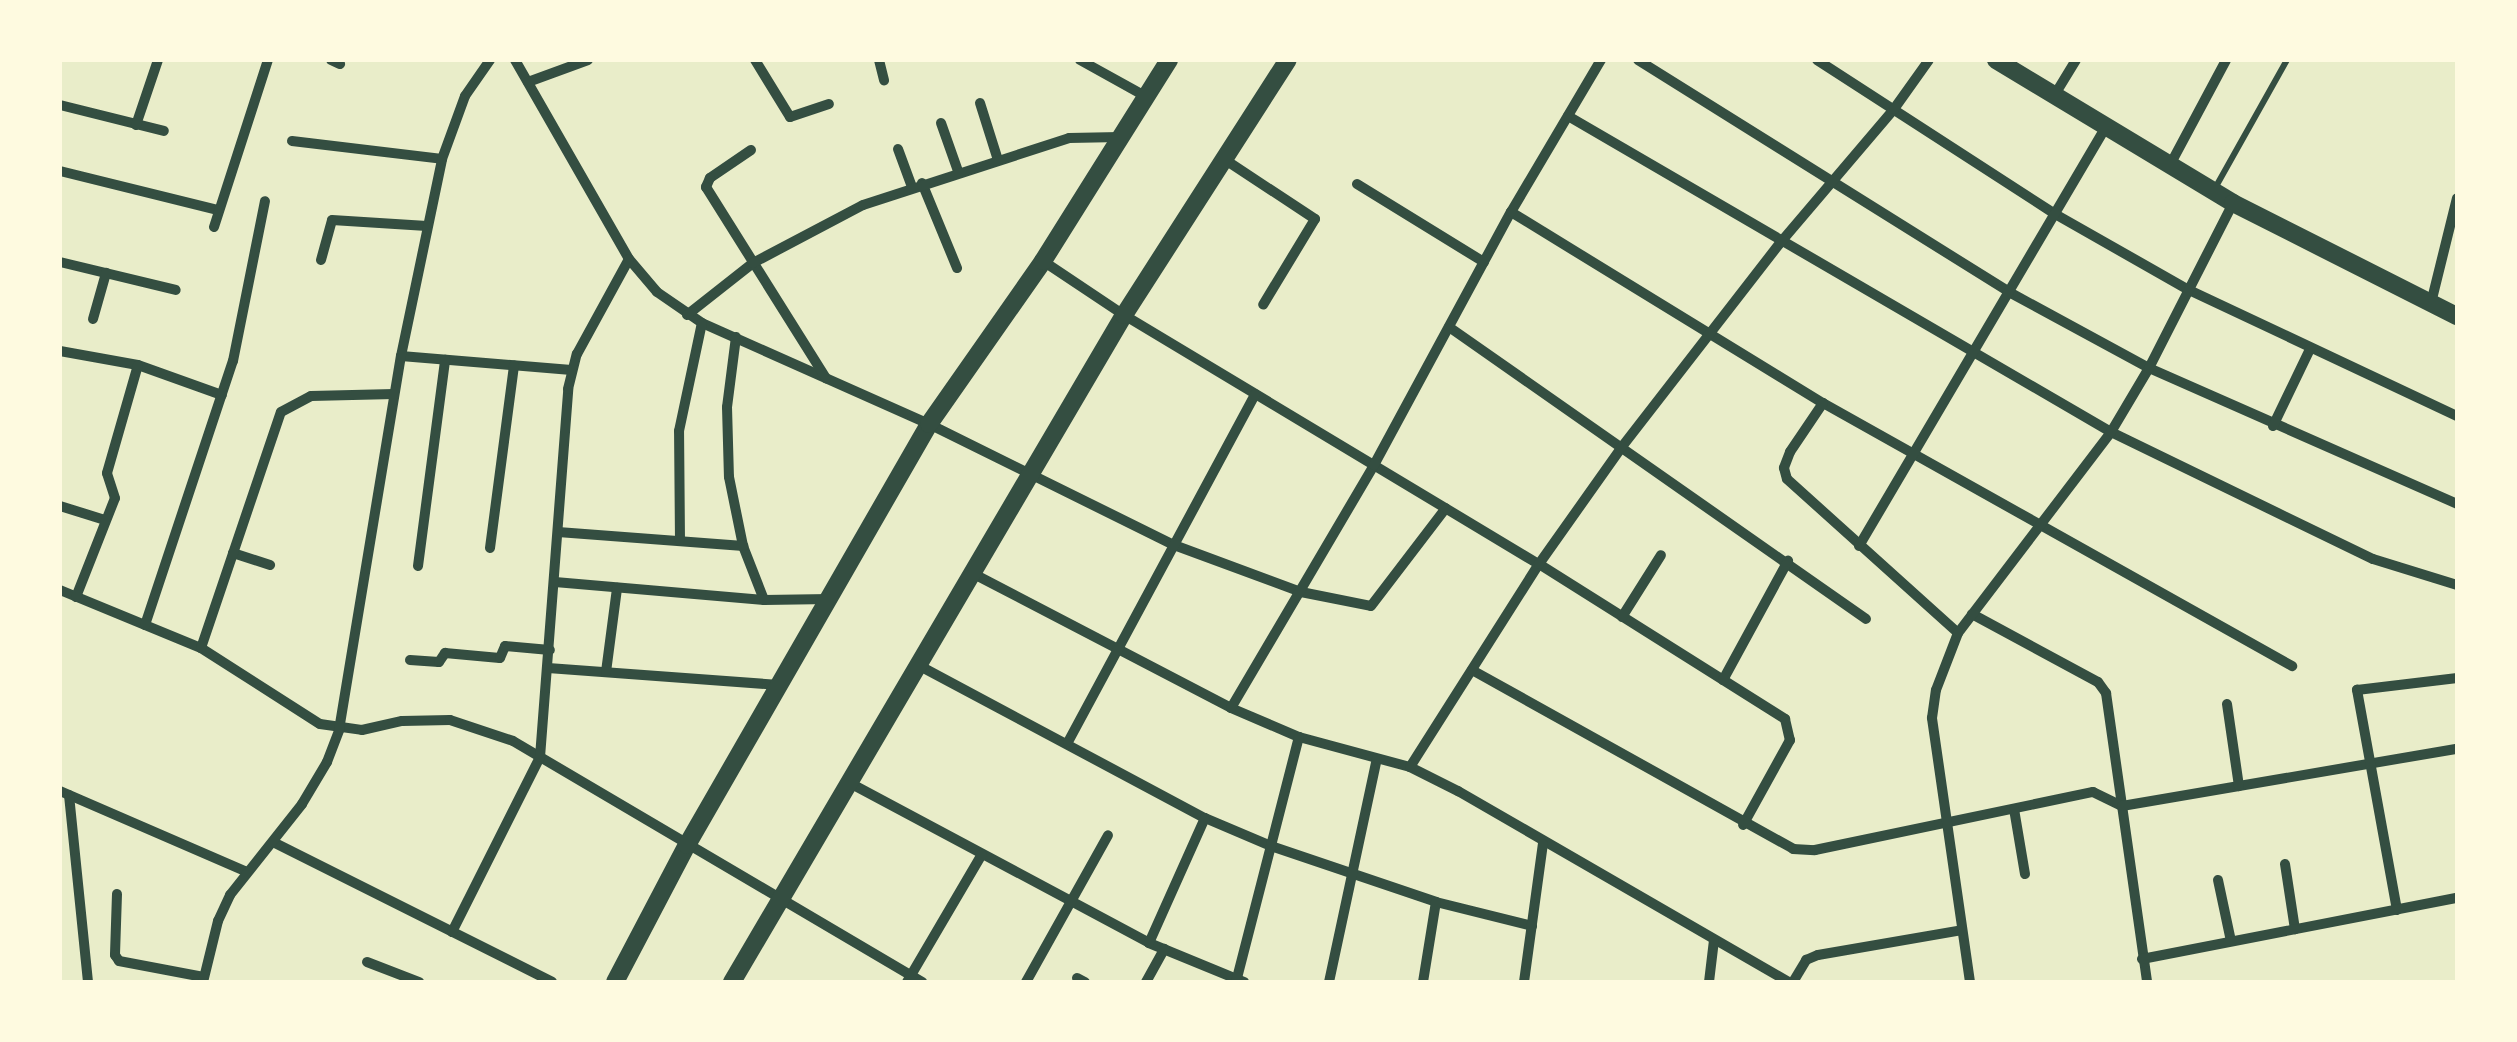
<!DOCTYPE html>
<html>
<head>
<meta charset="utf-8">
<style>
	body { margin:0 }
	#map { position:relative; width:2517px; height:1042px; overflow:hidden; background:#e9edc9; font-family:"Golos Text",sans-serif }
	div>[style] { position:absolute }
	.service>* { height:6px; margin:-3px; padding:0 3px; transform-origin:3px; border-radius:3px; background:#344e41 }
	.minor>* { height:10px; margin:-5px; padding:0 5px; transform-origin:5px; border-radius:5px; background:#344e41 }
	.tertiary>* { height:18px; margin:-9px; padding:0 9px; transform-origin:9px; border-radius:9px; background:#344e41 }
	span { translate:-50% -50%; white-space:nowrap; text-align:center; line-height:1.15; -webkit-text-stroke:8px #fefae0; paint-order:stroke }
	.frame { position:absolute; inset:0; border:62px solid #fefae0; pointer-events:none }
</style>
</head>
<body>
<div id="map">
	<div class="service">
		<div style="left:2214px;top:190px;width:149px;rotate:-60.7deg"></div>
	</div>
	<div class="minor">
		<div style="left:331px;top:60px;width:10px;rotate:24deg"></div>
		<div style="left:515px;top:60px;width:229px;rotate:60.2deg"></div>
		<div style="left:629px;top:259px;width:43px;rotate:49.7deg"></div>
		<div style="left:657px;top:292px;width:55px;rotate:34.6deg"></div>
		<div style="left:702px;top:323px;width:248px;rotate:24deg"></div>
		<div style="left:929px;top:424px;width:273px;rotate:26.3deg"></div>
		<div style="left:1174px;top:545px;width:135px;rotate:20.3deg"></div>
		<div style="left:1301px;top:592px;width:71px;rotate:11.3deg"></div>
		<div style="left:1371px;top:606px;width:123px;rotate:-52.6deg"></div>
		<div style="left:755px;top:60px;width:67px;rotate:58.4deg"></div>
		<div style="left:790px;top:117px;width:41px;rotate:-18.4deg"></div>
		<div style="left:879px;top:60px;width:21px;rotate:76deg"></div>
		<div style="left:1080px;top:60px;width:74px;rotate:29deg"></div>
		<div style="left:1638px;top:60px;width:438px;rotate:32deg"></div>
		<div style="left:2009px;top:292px;width:159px;rotate:28.5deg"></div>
		<div style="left:2149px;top:368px;width:337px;rotate:23.8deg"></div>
		<div style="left:1817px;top:60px;width:283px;rotate:32.9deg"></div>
		<div style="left:2055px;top:214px;width:154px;rotate:29.6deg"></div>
		<div style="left:2189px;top:290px;width:296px;rotate:25.2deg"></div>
		<div style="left:528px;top:82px;width:64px;rotate:-20.1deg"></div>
		<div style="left:2054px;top:96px;width:42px;rotate:-58.6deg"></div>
		<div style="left:980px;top:103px;width:60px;rotate:72.5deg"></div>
		<div style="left:60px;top:105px;width:107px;rotate:14deg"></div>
		<div style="left:1568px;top:116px;width:628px;rotate:30.2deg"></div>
		<div style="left:2111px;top:432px;width:291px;rotate:25.9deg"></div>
		<div style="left:2373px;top:559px;width:88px;rotate:17.2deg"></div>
		<div style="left:941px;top:123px;width:51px;rotate:70.5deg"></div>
		<div style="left:136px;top:125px;width:69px;rotate:-71.3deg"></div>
		<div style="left:292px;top:141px;width:151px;rotate:6.8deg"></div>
		<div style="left:898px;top:149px;width:40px;rotate:69.8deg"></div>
		<div style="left:751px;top:150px;width:50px;rotate:145.7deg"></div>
		<div style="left:710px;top:178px;width:10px;rotate:114deg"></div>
		<div style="left:706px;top:187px;width:226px;rotate:57.9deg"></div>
		<div style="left:1224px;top:159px;width:109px;rotate:33.4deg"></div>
		<div style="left:1315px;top:219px;width:100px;rotate:121.2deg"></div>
		<div style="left:2170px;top:165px;width:119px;rotate:-61.9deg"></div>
		<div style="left:60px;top:171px;width:163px;rotate:13.9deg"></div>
		<div style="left:922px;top:183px;width:92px;rotate:67.6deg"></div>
		<div style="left:1357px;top:184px;width:149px;rotate:31.6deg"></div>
		<div style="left:1511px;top:212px;width:366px;rotate:31.5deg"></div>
		<div style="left:1823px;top:403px;width:538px;rotate:29.28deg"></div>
		<div style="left:214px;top:227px;width:176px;rotate:-72.1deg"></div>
		<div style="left:321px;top:260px;width:41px;rotate:-74.6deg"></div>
		<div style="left:332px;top:220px;width:95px;rotate:3.6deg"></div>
		<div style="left:1043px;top:261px;width:97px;rotate:33.7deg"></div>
		<div style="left:1124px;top:315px;width:484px;rotate:31deg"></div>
		<div style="left:1539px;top:564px;width:291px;rotate:32.2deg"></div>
		<div style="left:1785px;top:719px;width:22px;rotate:77deg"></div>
		<div style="left:1790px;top:740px;width:97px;rotate:118.9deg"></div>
		<div style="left:60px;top:262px;width:119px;rotate:13.6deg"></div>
		<div style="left:2431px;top:303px;width:108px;rotate:-76.1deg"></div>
		<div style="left:687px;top:315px;width:84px;rotate:-38.2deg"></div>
		<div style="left:753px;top:263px;width:124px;rotate:-27.8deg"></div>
		<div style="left:863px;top:205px;width:217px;rotate:-18deg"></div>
		<div style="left:1069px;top:138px;width:51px;rotate:-1.1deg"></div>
		<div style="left:93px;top:319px;width:48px;rotate:-74.2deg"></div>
		<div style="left:1449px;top:327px;width:509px;rotate:35deg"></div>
		<div style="left:736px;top:337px;width:71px;rotate:97.3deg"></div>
		<div style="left:727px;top:407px;width:70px;rotate:88.4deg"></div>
		<div style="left:729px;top:477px;width:70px;rotate:78.5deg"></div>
		<div style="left:743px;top:546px;width:58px;rotate:68.7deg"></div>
		<div style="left:60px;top:351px;width:79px;rotate:10.2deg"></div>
		<div style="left:138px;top:365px;width:89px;rotate:19.7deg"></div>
		<div style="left:401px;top:356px;width:171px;rotate:4.7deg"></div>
		<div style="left:1823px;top:403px;width:59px;rotate:124deg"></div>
		<div style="left:1790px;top:452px;width:17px;rotate:111deg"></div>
		<div style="left:1784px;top:468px;width:11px;rotate:75deg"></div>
		<div style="left:1787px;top:479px;width:230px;rotate:42deg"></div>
		<div style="left:2273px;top:426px;width:85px;rotate:-64.3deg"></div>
		<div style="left:60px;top:506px;width:47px;rotate:17.3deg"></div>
		<div style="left:558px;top:532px;width:186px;rotate:4.3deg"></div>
		<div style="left:680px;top:541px;width:110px;rotate:-90.5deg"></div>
		<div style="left:679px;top:431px;width:110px;rotate:-78deg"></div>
		<div style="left:1859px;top:546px;width:485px;rotate:-59.5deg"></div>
		<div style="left:490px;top:548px;width:184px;rotate:-82.5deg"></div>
		<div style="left:233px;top:553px;width:39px;rotate:18deg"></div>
		<div style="left:418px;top:566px;width:208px;rotate:-82.5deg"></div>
		<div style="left:972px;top:573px;width:292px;rotate:27.5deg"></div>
		<div style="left:1231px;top:708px;width:74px;rotate:23.1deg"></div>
		<div style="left:1299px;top:737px;width:115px;rotate:15.1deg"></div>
		<div style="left:1410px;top:767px;width:54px;rotate:26.6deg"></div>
		<div style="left:1458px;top:791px;width:382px;rotate:30deg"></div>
		<div style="left:555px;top:582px;width:210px;rotate:4.9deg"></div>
		<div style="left:764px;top:600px;width:66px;rotate:-0.9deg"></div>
		<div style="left:60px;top:590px;width:152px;rotate:22.4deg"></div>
		<div style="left:201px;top:648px;width:141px;rotate:32.6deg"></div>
		<div style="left:320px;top:724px;width:42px;rotate:8.1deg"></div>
		<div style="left:362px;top:730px;width:41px;rotate:-12.7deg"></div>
		<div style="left:402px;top:721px;width:48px;rotate:-1.2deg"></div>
		<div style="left:450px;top:720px;width:66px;rotate:18.4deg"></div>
		<div style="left:513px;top:741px;width:475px;rotate:30.5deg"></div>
		<div style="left:76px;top:597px;width:106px;rotate:-68.5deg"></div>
		<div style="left:115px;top:498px;width:26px;rotate:-108deg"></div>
		<div style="left:107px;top:473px;width:112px;rotate:-74deg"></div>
		<div style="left:1972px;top:614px;width:143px;rotate:28.4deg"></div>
		<div style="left:2098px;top:682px;width:14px;rotate:54deg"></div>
		<div style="left:2106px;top:693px;width:292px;rotate:81.9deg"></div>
		<div style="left:1622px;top:617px;width:73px;rotate:-57.8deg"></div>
		<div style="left:145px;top:625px;width:278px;rotate:-71.6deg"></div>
		<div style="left:233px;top:361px;width:163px;rotate:-78.7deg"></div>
		<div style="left:201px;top:648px;width:249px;rotate:-71.3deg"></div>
		<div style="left:281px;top:412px;width:34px;rotate:-28deg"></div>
		<div style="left:311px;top:396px;width:83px;rotate:-1.4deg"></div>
		<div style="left:410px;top:660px;width:29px;rotate:4deg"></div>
		<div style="left:439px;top:662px;width:11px;rotate:-56deg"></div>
		<div style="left:445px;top:653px;width:55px;rotate:5.2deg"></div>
		<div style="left:500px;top:658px;width:13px;rotate:-67deg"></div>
		<div style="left:505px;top:646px;width:45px;rotate:5.1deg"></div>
		<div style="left:918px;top:665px;width:325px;rotate:28.1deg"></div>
		<div style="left:1205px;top:818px;width:72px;rotate:23deg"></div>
		<div style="left:1271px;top:846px;width:174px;rotate:18.7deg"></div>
		<div style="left:1436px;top:902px;width:99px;rotate:14deg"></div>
		<div style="left:548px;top:668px;width:232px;rotate:4.2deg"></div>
		<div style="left:1472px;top:670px;width:368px;rotate:29.1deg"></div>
		<div style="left:1793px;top:849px;width:22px;rotate:3deg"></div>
		<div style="left:1815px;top:850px;width:284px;rotate:-11.8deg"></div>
		<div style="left:2093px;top:792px;width:32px;rotate:26deg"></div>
		<div style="left:2122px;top:806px;width:340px;rotate:-9.7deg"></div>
		<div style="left:606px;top:672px;width:85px;rotate:-82.5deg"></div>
		<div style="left:1723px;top:680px;width:136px;rotate:-61.4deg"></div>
		<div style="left:2227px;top:704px;width:83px;rotate:81.7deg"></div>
		<div style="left:1231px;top:708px;width:282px;rotate:-59.5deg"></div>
		<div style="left:1374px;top:465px;width:288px;rotate:-61.6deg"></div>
		<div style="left:1511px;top:212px;width:177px;rotate:-59.4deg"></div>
		<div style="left:1068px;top:742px;width:395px;rotate:-61.7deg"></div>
		<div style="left:1410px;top:767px;width:241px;rotate:-57.6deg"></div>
		<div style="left:1539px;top:564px;width:142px;rotate:-54.7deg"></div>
		<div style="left:1621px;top:448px;width:259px;rotate:-52.2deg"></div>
		<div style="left:1780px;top:243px;width:176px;rotate:-49.6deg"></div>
		<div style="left:1894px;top:109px;width:60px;rotate:-54.5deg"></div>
		<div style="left:848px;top:782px;width:341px;rotate:28.1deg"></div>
		<div style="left:1149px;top:943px;width:103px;rotate:22.3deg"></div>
		<div style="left:60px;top:791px;width:202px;rotate:23.4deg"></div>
		<div style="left:69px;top:795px;width:188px;rotate:84.2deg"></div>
		<div style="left:2014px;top:809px;width:66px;rotate:80.4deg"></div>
		<div style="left:273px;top:842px;width:312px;rotate:26.6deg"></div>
		<div style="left:2285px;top:864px;width:66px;rotate:81.3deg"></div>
		<div style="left:2218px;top:880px;width:62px;rotate:78deg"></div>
		<div style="left:117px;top:894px;width:61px;rotate:91.9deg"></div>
		<div style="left:115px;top:955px;width:7px;rotate:56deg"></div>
		<div style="left:119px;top:961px;width:86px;rotate:10.7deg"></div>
		<div style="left:2397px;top:910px;width:224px;rotate:-100.3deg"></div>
		<div style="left:2357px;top:690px;width:101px;rotate:-6.8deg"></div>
		<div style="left:452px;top:932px;width:196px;rotate:-63.3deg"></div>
		<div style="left:540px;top:757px;width:369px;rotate:-85.6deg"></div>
		<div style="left:568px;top:389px;width:36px;rotate:-76deg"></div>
		<div style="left:577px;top:354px;width:108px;rotate:-61.3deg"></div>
		<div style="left:1149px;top:943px;width:137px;rotate:-65.9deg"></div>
		<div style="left:2142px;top:959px;width:321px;rotate:-11deg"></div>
		<div style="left:367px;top:962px;width:56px;rotate:21deg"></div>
		<div style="left:1077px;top:978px;width:9px;rotate:27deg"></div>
		<div style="left:203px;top:982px;width:63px;rotate:-76.2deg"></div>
		<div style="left:218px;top:921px;width:29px;rotate:-65deg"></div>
		<div style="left:230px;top:895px;width:116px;rotate:-51.6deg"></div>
		<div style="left:302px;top:804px;width:49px;rotate:-59.2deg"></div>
		<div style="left:327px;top:762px;width:34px;rotate:-69deg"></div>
		<div style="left:339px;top:730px;width:379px;rotate:-80.6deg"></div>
		<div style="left:401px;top:356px;width:201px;rotate:-78.2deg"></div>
		<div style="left:442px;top:159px;width:67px;rotate:-69.9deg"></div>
		<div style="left:465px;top:96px;width:44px;rotate:-55.2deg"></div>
		<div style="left:907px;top:982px;width:148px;rotate:-59.6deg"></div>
		<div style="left:1026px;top:982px;width:168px;rotate:-60.8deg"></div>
		<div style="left:1146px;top:982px;width:38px;rotate:-61deg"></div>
		<div style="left:1236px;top:982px;width:253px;rotate:-75.6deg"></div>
		<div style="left:1329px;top:982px;width:228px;rotate:-77.9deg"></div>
		<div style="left:1423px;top:982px;width:81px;rotate:-80.8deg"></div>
		<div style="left:1524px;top:982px;width:139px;rotate:-82.2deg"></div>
		<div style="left:1709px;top:982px;width:42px;rotate:-83.2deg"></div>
		<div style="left:1793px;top:982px;width:26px;rotate:-59deg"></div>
		<div style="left:1806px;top:960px;width:13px;rotate:-23deg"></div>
		<div style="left:1818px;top:955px;width:146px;rotate:-9.8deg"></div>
		<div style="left:1970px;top:982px;width:267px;rotate:-98.2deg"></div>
		<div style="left:1932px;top:718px;width:28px;rotate:-82deg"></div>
		<div style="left:1936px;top:690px;width:61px;rotate:-68.9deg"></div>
		<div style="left:1958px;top:633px;width:253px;rotate:-52.7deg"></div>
		<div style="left:2111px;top:432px;width:74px;rotate:-59.3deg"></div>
		<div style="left:2149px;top:368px;width:185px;rotate:-63deg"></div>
	</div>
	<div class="tertiary">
		<div style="left:1996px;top:60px;width:277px;rotate:31.1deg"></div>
		<div style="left:2233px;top:203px;width:251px;rotate:26.8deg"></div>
		<div style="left:615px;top:982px;width:155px;rotate:-62.3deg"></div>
		<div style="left:687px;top:845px;width:486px;rotate:-60.1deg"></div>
		<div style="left:929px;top:424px;width:199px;rotate:-55deg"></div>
		<div style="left:1043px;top:261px;width:237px;rotate:-57.9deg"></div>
		<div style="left:732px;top:982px;width:774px;rotate:-59.56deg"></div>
		<div style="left:1124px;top:315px;width:303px;rotate:-57.3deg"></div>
	</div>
	<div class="frame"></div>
</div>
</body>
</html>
